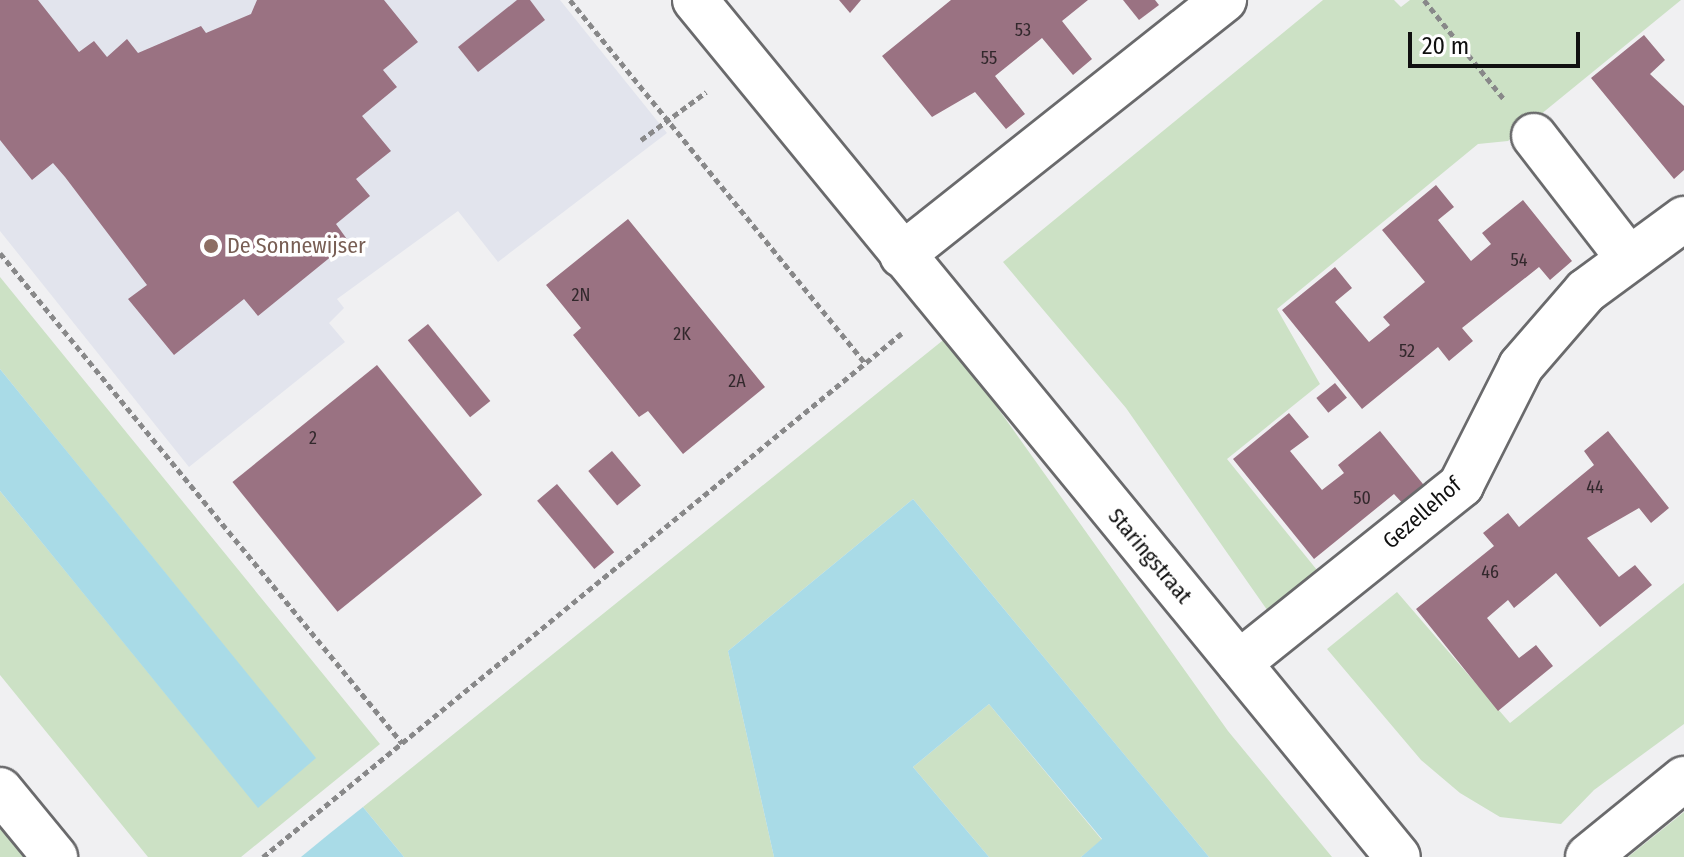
<!DOCTYPE html>
<html>
<head>
<meta charset="utf-8">
<style>
	body { margin:0 }
	#map { position:relative; width:1684px; height:857px; overflow:hidden; background:#f0f0f2; font-family:"Fira Sans Condensed",sans-serif }
	div>[style] { position:absolute }
	.built>* { inset:0; background:#e2e4ed }
	.green>* { inset:0; background:#cce1c5 }
	.water>* { inset:0; background:#a9dbe7 }
	.building>* { inset:0; background:#9a7282; transform-origin:0 0 }
	.path>* { height:5px; margin-top:-2.5px; transform-origin:0; background:repeating-linear-gradient(90deg,#888889 0 6px,transparent 0 10px) }
	.roads { filter:drop-shadow(2px 0 #6a6a6c) drop-shadow(-2px 0 #6a6a6c) drop-shadow(0 2px #6a6a6c) drop-shadow(0 -2px #6a6a6c) }
	.minor>* { height:44px; margin:-22px; padding:0 22px; transform-origin:22px; border-radius:22px; background:#fff }
	.dots>* { width:22px; height:22px; translate:-50% -50%; box-sizing:border-box; border:4px solid #fff; border-radius:50% }
	span { translate:-50% -50%; white-space:nowrap; text-align:center; line-height:1.15; -webkit-text-stroke:7px #fff; paint-order:stroke }
	.number-label { font-size:18px; color:#32282c }
	.number-label span { -webkit-text-stroke-width:0 }
	.education-label { font-size:22px; color:#785e54 }
	.left { translate:0 -50%; text-align:left }
	.street-label { font-size:22px; color:#101010 }
	.scale { position:absolute; left:1408px; top:32px; width:172px; height:36px; box-sizing:border-box; border:4px solid #101010; border-top:0; padding-left:10px; font-size:24px; line-height:28px; white-space:nowrap; color:#101010; -webkit-text-stroke:6px #fff; paint-order:stroke }
</style>
</head>
<body>
<div id="map">
	<div class="built">
		<div style="clip-path:polygon(0 0,560px 0,667px 133px,498px 262px,458px 211px,337px 299px,344px 308px,329px 323px,345px 342px,189px 467px,0 231px)"></div>
	</div>
	<div class="green">
		<div style="clip-path:polygon(1323px 0,1394px 0,1401px 7px,1410px 0,1681px 0,1508px 141px,1478px 144px,1277px 309px,1320px 384px,1227px 459px,1321px 575px,1272px 617px,1126px 408px,1003px 262px)"></div>
		<div style="clip-path:polygon(0 277px,380px 744px,241px 857px,148px 857px,0 675px,0 491px,258px 807px,315px 758px,0 369px)"></div>
		<div style="clip-path:polygon(947px 337px,1228px 731px,1332px 857px,1209px 857px,913px 499px,728px 651px,774px 857px,404px 857px,363px 807px)"></div>
		<div style="clip-path:polygon(1684px 583px,1684px 724px,1594px 790px,1561px 824px,1500px 817px,1460px 793px,1421px 760px,1327px 649px,1397px 592px,1510px 723px)"></div>
		<div style="clip-path:polygon(989px 704px,1102px 840px,1081px 857px,989px 857px,913px 767px)"></div>
		<div style="clip-path:polygon(0 806px,38px 857px,0 857px)"></div>
		<div style="clip-path:polygon(1684px 812px,1684px 857px,1628px 857px)"></div>
	</div>
	<div class="water">
		<div style="clip-path:polygon(0 369px,316px 758px,258px 808px,0 491px)"></div>
		<div style="clip-path:polygon(913px 499px,1157px 794px,1209px 857px,1081px 857px,1102px 839px,989px 704px,913px 767px,989px 857px,774px 857px,728px 651px)"></div>
		<div style="clip-path:polygon(363px 807px,404px 857px,301px 857px,329px 834px)"></div>
	</div>
	<div class="building">
		<div style="clip-path:polygon(0 0,38px 0,79px 52px,94px 41px,107px 57px,127px 39px,138px 53px,201px 26px,206px 33px,251px 14px,257px 0,384px 0,418px 42px,383px 70px,397px 87px,362px 116px,391px 151px,356px 179px,370px 196px,336px 224px,349px 242px,258px 316px,244px 299px,174px 355px,128px 299px,147px 285px,65px 177px,53px 163px,32px 180px,0 140px)"></div>
		<div style="clip-path:polygon(517px 0,530px 0,545px 20px,478px 72px,458px 47px)"></div>
		<div style="clip-path:polygon(839px 0,861px 0,850px 13px)"></div>
		<div style="clip-path:polygon(951px 0,1088px 0,1062px 21px,1092px 59px,1073px 75px,1042px 38px,995px 76px,1025px 114px,1006px 129px,975px 92px,932px 117px,882px 56px)"></div>
		<div style="clip-path:polygon(1123px 0,1155px 0,1159px 5px,1139px 20px)"></div>
		<div style="clip-path:polygon(1644px 35px,1665px 60px,1650px 74px,1684px 106px,1684px 170px,1674px 179px,1591px 78px)"></div>
		<div style="clip-path:polygon(1436px 185px,1454px 207px,1438px 220px,1471px 261px,1491px 244px,1482px 233px,1523px 200px,1572px 261px,1550px 280px,1539px 267px,1462px 328px,1473px 341px,1449px 361px,1438px 347px,1362px 409px,1282px 310px,1335px 267px,1352px 288px,1335px 302px,1369px 342px,1390px 325px,1383px 317px,1425px 282px,1382px 230px)"></div>
		<div style="clip-path:polygon(628px 219px,765px 387px,683px 454px,648px 411px,639px 417px,573px 335px,581px 328px,546px 285px)"></div>
		<div style="left:428px;top:324px;width:99px;height:26px;rotate:51deg"></div>
		<div style="left:377px;top:365px;width:167px;height:186px;rotate:51deg"></div>
		<div style="left:1335px;top:383px;width:19px;height:24px;rotate:51deg"></div>
		<div style="clip-path:polygon(1289px 413px,1309px 437px,1290px 451px,1322px 490px,1344px 473px,1338px 465px,1380px 431px,1427px 489px,1405px 506px,1394px 494px,1314px 559px,1233px 459px)"></div>
		<div style="clip-path:polygon(1608px 431px,1669px 508px,1651px 523px,1639px 508px,1587px 538px,1619px 577px,1635px 565px,1652px 585px,1600px 627px,1556px 573px,1514px 608px,1508px 600px,1487px 618px,1519px 658px,1536px 645px,1553px 666px,1498px 711px,1416px 609px,1494px 546px,1483px 533px,1508px 513px,1519px 527px,1594px 465px,1584px 451px)"></div>
		<div style="left:612px;top:451px;width:45px;height:31px;rotate:50deg"></div>
		<div style="left:557px;top:484px;width:89px;height:26px;rotate:50deg"></div>
	</div>
	<div class="path">
		<div style="left:570px;top:0;width:468px;rotate:50.9deg"></div>
		<div style="left:1424px;top:0;width:126px;rotate:51.1deg"></div>
		<div style="left:641px;top:140px;width:81px;rotate:-36.4deg"></div>
		<div style="left:0;top:253px;width:634px;rotate:50.63deg"></div>
		<div style="left:263px;top:857px;width:826px;rotate:-39.35deg"></div>
	</div>
	<div class="roads">
		<div class="minor">
			<div style="left:695px;top:0;width:1108px;rotate:50.64deg"></div>
			<div style="left:1534px;top:136px;width:155px;rotate:52.3deg"></div>
			<div style="left:902px;top:255px;width:411px;rotate:-38.4deg"></div>
			<div style="left:1239px;top:663px;width:285px;rotate:-38.7deg"></div>
			<div style="left:1461px;top:485px;width:133px;rotate:-63.2deg"></div>
			<div style="left:1521px;top:366px;width:99px;rotate:-49.1deg"></div>
			<div style="left:1586px;top:291px;width:122px;rotate:-36.3deg"></div>
			<div style="left:0;top:790px;width:87px;rotate:50.6deg"></div>
			<div style="left:1588px;top:857px;width:124px;rotate:-39.1deg"></div>
		</div>
	</div>
	<div class="dots">
		<div style="left:211px;top:246px;background:#8d6e63"></div>
	</div>
	<div class="number-label">
		<span style="left:1023px;top:30px">53</span>
		<span style="left:989px;top:58px">55</span>
		<span style="left:1519px;top:260px">54</span>
		<span style="left:581px;top:295px">2N</span>
		<span style="left:682px;top:334px">2K</span>
		<span style="left:1407px;top:351px">52</span>
		<span style="left:737px;top:381px">2A</span>
		<span style="left:313px;top:438px">2</span>
		<span style="left:1595px;top:487px">44</span>
		<span style="left:1362px;top:498px">50</span>
		<span style="left:1490px;top:572px">46</span>
	</div>
	<div class="education-label">
		<span class="left" style="left:227px;top:246px">De Sonnewijser</span>
	</div>
	<div class="street-label">
		<span style="left:1422px;top:513px;rotate:-41deg">Gezellehof</span>
		<span style="left:1150px;top:556px;rotate:50deg">Staringstraat</span>
	</div>
	<div class="scale">20 m</div>
</div>
</body>
</html>
